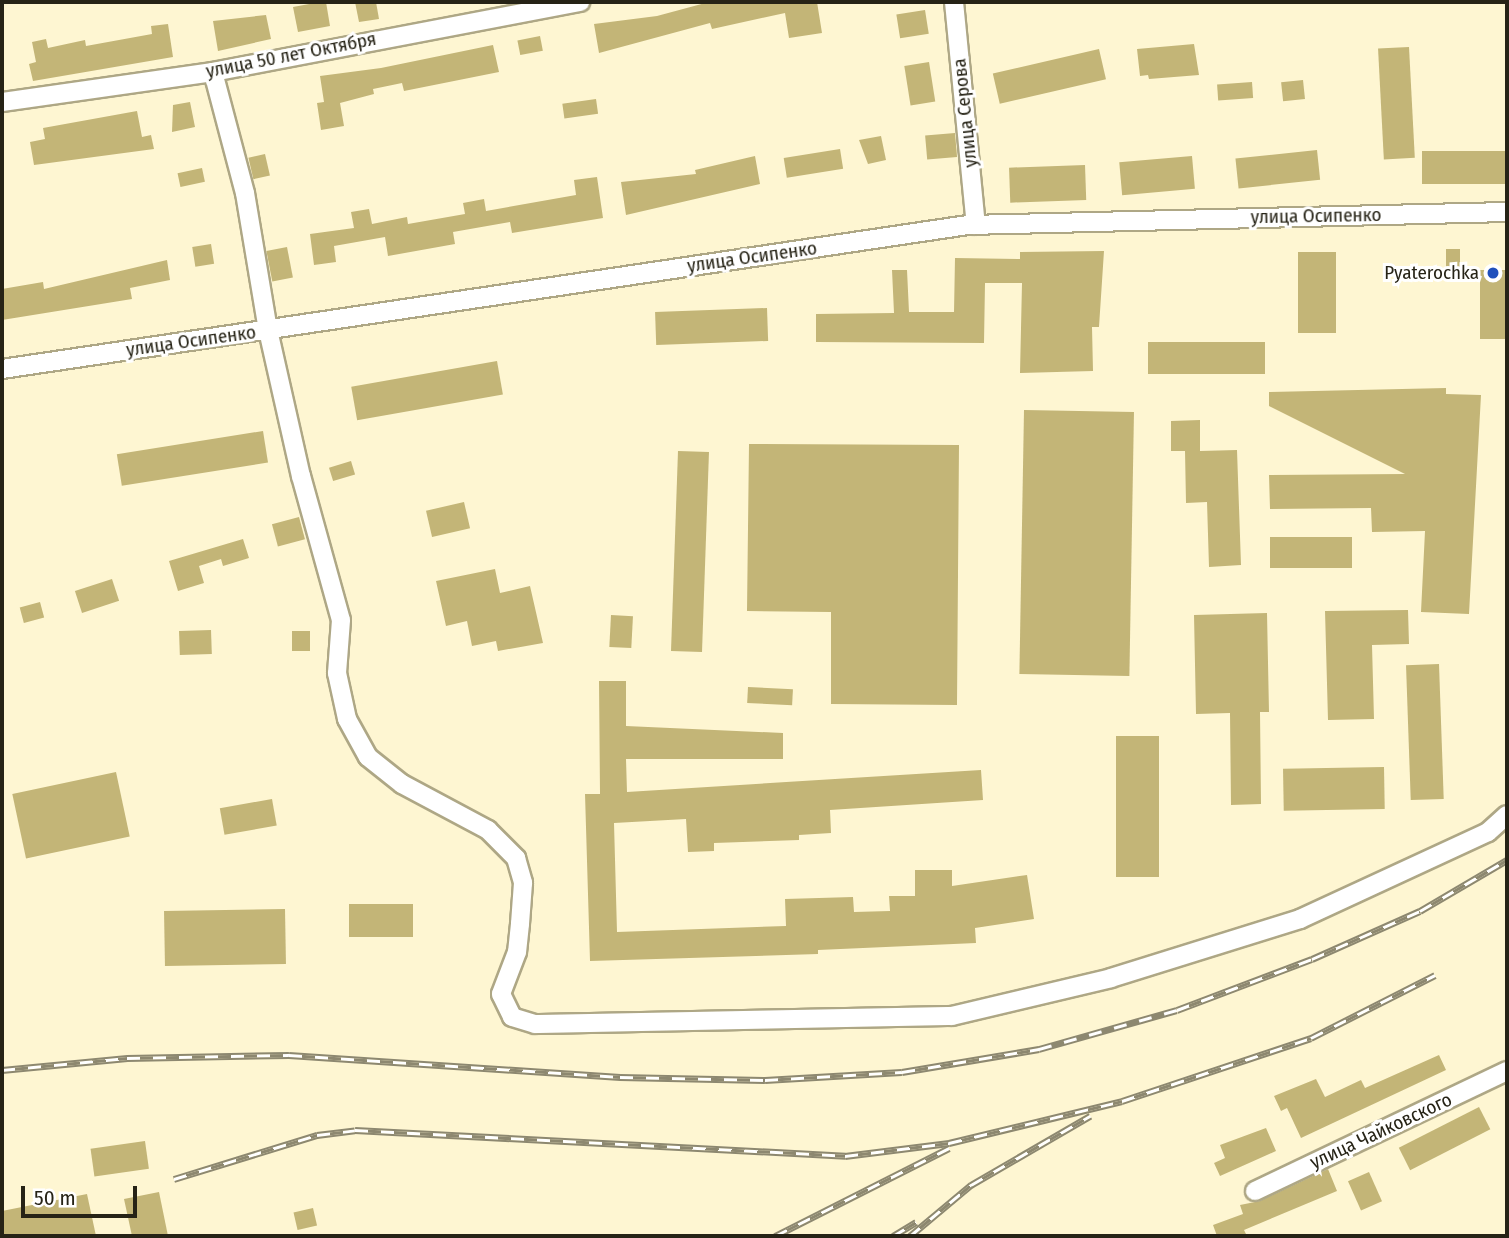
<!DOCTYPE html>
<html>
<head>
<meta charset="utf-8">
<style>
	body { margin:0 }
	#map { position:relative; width:1509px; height:1238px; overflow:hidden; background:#fef6d2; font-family:"Fira Sans Condensed",sans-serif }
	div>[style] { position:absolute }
	.building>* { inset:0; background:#c3b577; transform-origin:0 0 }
	.roads { filter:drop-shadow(2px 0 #aea785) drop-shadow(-2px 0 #aea785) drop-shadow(0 2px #aea785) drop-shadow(0 -2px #aea785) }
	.minor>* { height:18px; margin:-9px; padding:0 9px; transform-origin:9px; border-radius:9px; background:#fff }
	.rail>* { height:7px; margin-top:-3.5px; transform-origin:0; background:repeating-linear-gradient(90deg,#fff 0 13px,#8d8870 0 26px); box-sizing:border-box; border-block:2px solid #8d8870 }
	.dots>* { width:19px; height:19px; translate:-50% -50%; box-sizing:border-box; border:4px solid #fff; border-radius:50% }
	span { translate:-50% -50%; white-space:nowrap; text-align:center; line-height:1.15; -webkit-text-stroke:6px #fff; paint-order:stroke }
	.street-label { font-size:19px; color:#262316 }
	.poi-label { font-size:19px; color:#262316 }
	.right { translate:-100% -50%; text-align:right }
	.frame { position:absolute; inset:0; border:4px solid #262316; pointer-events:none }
	.scale { position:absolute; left:21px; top:1186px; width:116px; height:32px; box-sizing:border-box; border:4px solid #262316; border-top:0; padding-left:9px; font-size:21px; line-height:24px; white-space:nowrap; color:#262316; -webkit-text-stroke:5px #fff; paint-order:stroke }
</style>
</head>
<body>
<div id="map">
	<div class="building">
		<div style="clip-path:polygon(320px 2px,326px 2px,330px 26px,298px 32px,293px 7px)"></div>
		<div style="clip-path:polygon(355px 2px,376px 2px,379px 19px,359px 22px)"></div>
		<div style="clip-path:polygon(709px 2px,817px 2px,822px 33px,789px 38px,785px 13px,712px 29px,710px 23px,599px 53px,594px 24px,657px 16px)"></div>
		<div style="left:925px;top:10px;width:24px;height:29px;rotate:81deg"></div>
		<div style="clip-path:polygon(266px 15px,271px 39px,218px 51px,213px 21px)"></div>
		<div style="clip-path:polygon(168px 24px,173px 57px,33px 81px,29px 64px,36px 62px,32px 42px,46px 39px,48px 48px,85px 40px,86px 46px,152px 34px,151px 26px)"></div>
		<div style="left:540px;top:36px;width:15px;height:23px;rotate:79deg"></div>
		<div style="clip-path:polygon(1194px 44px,1199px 75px,1149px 79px,1148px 75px,1140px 76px,1137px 49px)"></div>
		<div style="clip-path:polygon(493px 45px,499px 72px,404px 91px,402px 83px,373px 89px,374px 94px,340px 103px,344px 126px,321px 130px,317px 103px,324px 102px,320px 76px,381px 68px)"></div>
		<div style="left:1409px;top:47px;width:111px;height:31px;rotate:87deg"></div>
		<div style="left:1099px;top:49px;width:31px;height:109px;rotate:77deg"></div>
		<div style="left:929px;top:62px;width:40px;height:25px;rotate:81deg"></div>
		<div style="left:1303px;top:80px;width:19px;height:22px;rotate:84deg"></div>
		<div style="left:1252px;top:82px;width:16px;height:35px;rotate:86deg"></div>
		<div style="left:596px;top:99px;width:15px;height:34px;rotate:82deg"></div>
		<div style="clip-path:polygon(190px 102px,195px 127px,172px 132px,173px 105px)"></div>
		<div style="clip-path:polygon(137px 111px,142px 137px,151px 135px,154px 149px,34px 165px,30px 142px,45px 139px,43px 128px)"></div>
		<div style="left:955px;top:133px;width:24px;height:30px;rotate:85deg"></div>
		<div style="clip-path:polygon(881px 136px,886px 160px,868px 164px,859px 140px)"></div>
		<div style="left:840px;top:149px;width:20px;height:57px;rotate:81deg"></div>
		<div style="left:1317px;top:150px;width:30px;height:82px;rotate:84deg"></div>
		<div style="left:1507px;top:151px;width:33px;height:85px;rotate:90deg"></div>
		<div style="left:265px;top:154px;width:22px;height:17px;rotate:77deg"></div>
		<div style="clip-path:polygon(755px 156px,760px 184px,626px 215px,621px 182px,696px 174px,695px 170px)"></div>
		<div style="left:1192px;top:156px;width:33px;height:73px;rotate:85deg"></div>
		<div style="left:1085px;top:165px;width:35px;height:76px;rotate:88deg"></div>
		<div style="left:202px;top:168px;width:14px;height:25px;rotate:78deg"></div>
		<div style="clip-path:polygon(597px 177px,603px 218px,512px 233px,510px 222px,453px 232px,455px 244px,388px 256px,385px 237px,334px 246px,336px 262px,314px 265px,310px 234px,354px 228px,351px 212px,369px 209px,372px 224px,407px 217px,408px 224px,465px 214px,463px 203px,484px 199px,486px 211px,576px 195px,574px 180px)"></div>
		<div style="left:211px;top:244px;width:20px;height:19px;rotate:81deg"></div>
		<div style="left:287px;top:247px;width:31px;height:21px;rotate:79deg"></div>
		<div style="left:1460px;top:249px;width:18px;height:14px;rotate:90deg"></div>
		<div style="clip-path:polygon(1104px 251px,1099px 327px,1092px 327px,1093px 371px,1020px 373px,1022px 283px,985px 283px,984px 343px,816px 342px,816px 314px,894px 313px,892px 270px,907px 270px,909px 312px,954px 312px,955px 258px,1020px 259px,1020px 252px)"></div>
		<div style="left:1298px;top:252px;width:38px;height:81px"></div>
		<div style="clip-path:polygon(167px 260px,170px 280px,130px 288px,132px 299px,2px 320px,2px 289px,43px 282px,44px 289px)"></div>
		<div style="left:1480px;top:270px;width:27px;height:69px"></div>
		<div style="left:767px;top:308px;width:33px;height:112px;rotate:88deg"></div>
		<div style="left:1148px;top:342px;width:117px;height:32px"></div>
		<div style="left:497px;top:361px;width:34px;height:148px;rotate:80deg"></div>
		<div style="clip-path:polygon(1446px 388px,1446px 394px,1481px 395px,1469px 614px,1421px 612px,1425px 531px,1372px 532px,1371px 508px,1270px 509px,1269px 475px,1405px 474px,1269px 406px,1269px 392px)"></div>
		<div style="left:1024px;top:410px;width:110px;height:264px;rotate:1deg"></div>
		<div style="clip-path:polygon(1200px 420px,1200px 451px,1237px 450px,1241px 565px,1209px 567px,1207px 502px,1186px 503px,1185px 451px,1171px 451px,1171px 421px)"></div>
		<div style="left:263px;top:431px;width:32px;height:148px;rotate:81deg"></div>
		<div style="clip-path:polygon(749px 444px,959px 445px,957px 705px,831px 704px,831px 612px,747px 611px)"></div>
		<div style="left:678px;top:451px;width:31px;height:200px;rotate:2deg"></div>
		<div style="left:351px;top:461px;width:14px;height:23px;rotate:73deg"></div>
		<div style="left:464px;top:502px;width:27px;height:39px;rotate:77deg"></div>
		<div style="left:299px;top:517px;width:23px;height:28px;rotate:75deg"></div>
		<div style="left:1352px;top:537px;width:31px;height:82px;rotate:90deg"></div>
		<div style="clip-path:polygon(243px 539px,249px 558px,223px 566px,221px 559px,199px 566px,204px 583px,178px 591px,169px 561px)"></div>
		<div style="clip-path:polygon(495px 569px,500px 593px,530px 586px,543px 643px,498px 651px,496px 641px,472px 646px,467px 621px,446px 626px,436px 581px)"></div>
		<div style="left:112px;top:579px;width:23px;height:39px;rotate:72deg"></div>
		<div style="left:40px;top:602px;width:16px;height:21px;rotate:75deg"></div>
		<div style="clip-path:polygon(1408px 610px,1409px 644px,1372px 645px,1374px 719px,1328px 720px,1325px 611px)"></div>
		<div style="clip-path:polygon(1267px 613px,1269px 712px,1260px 712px,1261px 804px,1231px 805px,1230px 713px,1196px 714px,1194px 615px)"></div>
		<div style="left:611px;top:615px;width:22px;height:32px;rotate:3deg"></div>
		<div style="left:211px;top:630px;width:24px;height:32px;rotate:88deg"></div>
		<div style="left:292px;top:631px;width:18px;height:20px"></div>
		<div style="left:1439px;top:664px;width:135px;height:33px;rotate:88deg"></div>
		<div style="clip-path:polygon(599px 681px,626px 681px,626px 726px,783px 733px,783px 759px,626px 759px,627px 792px,981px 770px,983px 800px,830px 810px,831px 833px,799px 835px,799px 840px,714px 843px,714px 851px,688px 852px,686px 819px,614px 823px,617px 932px,786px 926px,785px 899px,853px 897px,854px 912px,890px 911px,889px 896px,915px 896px,915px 870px,952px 870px,952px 886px,1027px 875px,1034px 919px,975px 928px,976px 943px,818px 950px,818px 954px,590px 961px,585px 794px,600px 794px)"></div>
		<div style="left:748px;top:687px;width:45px;height:16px;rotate:3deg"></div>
		<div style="left:1159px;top:736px;width:141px;height:43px;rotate:90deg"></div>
		<div style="left:1384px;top:767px;width:42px;height:101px;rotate:89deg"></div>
		<div style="left:116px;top:772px;width:66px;height:106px;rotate:78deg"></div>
		<div style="left:272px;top:799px;width:27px;height:53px;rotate:80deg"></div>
		<div style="left:349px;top:904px;width:64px;height:33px"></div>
		<div style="left:285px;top:909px;width:55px;height:121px;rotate:89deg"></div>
		<div style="clip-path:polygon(1439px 1055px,1446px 1070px,1301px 1138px,1287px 1108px,1281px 1111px,1274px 1096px,1316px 1079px,1325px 1097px,1361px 1080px,1365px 1088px)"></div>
		<div style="left:1479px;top:1107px;width:25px;height:90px;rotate:63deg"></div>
		<div style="clip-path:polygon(1266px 1128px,1276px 1151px,1220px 1176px,1214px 1163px,1225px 1158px,1220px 1145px)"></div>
		<div style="left:145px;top:1141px;width:28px;height:55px;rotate:82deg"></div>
		<div style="clip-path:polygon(1328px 1169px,1337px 1191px,1244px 1230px,1247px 1236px,1217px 1236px,1213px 1225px,1243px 1214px,1240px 1205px,1260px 1201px)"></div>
		<div style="left:1369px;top:1172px;width:32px;height:23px;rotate:66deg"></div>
		<div style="clip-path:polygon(159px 1192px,168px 1236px,132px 1236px,124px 1199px)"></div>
		<div style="clip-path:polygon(87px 1194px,96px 1236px,2px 1236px,2px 1211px)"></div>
		<div style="left:313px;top:1208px;width:18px;height:20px;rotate:77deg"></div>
	</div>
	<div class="roads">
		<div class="minor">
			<div style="left:954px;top:2px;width:224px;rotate:84.4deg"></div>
			<div style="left:213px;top:72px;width:125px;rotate:75.2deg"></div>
			<div style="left:245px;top:193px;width:139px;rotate:80.5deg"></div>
			<div style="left:268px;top:330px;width:150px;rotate:77.3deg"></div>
			<div style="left:301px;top:476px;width:149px;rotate:74.5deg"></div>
			<div style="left:341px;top:620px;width:53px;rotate:94.3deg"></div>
			<div style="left:337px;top:673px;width:47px;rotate:77.7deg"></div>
			<div style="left:347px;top:719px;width:43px;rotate:61.1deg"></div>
			<div style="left:368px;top:757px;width:43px;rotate:38.5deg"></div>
			<div style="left:402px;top:784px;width:98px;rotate:28.1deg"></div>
			<div style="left:488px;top:830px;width:40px;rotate:45deg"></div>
			<div style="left:516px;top:858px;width:26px;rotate:74deg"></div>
			<div style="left:523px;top:883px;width:41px;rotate:94.2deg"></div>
			<div style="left:520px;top:924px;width:28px;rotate:96deg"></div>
			<div style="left:517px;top:952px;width:45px;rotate:110.9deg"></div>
			<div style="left:501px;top:994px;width:25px;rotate:64deg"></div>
			<div style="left:512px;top:1017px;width:24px;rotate:17deg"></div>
			<div style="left:535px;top:1024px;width:417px;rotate:-1.1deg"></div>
			<div style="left:952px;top:1016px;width:163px;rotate:-13.4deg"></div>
			<div style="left:1111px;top:978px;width:198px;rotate:-17.3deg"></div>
			<div style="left:1300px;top:919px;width:207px;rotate:-24.8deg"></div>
			<div style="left:1488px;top:832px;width:25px;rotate:-42deg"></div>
			<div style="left:2px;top:102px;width:213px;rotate:-8.1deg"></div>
			<div style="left:213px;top:72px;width:374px;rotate:-10.8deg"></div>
			<div style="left:2px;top:369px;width:977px;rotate:-8.48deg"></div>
			<div style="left:968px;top:225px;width:539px;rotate:-1.38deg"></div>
			<div style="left:1255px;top:1191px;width:279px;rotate:-25.5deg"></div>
		</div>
	</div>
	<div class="rail">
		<div style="left:2px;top:1070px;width:126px;rotate:-5.5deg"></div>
		<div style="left:127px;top:1058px;width:162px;rotate:-1.1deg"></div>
		<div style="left:289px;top:1055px;width:332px;rotate:3.8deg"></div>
		<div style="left:620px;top:1077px;width:145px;rotate:1.2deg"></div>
		<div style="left:765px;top:1080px;width:137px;rotate:-3.3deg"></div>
		<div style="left:902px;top:1072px;width:139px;rotate:-9.5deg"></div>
		<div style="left:1039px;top:1049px;width:143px;rotate:-15.8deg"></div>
		<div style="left:1177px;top:1010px;width:144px;rotate:-20.7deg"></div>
		<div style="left:1312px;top:959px;width:118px;rotate:-24deg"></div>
		<div style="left:1420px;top:911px;width:101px;rotate:-30.4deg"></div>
		<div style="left:174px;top:1179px;width:150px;rotate:-17.1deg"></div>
		<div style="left:317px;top:1135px;width:38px;rotate:-7deg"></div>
		<div style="left:355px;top:1130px;width:491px;rotate:3deg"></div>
		<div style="left:845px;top:1156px;width:105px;rotate:-7.1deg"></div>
		<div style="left:949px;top:1143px;width:178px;rotate:-13.6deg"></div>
		<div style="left:1122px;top:1101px;width:199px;rotate:-18.4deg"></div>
		<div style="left:1311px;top:1038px;width:139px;rotate:-26.9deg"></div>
		<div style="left:775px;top:1236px;width:195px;rotate:-26.8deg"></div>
		<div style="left:893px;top:1236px;width:27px;rotate:-31deg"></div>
		<div style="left:910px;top:1236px;width:80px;rotate:-39.9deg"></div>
		<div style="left:971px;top:1185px;width:138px;rotate:-30.1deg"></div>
	</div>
	<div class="dots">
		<div style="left:1493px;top:273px;background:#1f4fbc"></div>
	</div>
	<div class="street-label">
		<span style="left:291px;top:55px;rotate:-11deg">улица 50 лет Октября</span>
		<span style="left:965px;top:113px;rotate:-96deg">улица Серова</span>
		<span style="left:1316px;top:216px;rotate:-1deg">улица Осипенко</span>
		<span style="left:752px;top:257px;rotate:-8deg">улица Осипенко</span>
		<span style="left:191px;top:341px;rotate:-8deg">улица Осипенко</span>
		<span style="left:1381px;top:1131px;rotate:-25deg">улица Чайковского</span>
	</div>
	<div class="poi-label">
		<span class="right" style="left:1479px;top:273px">Pyaterochka</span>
	</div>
	<div class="frame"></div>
	<div class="scale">50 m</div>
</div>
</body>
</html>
